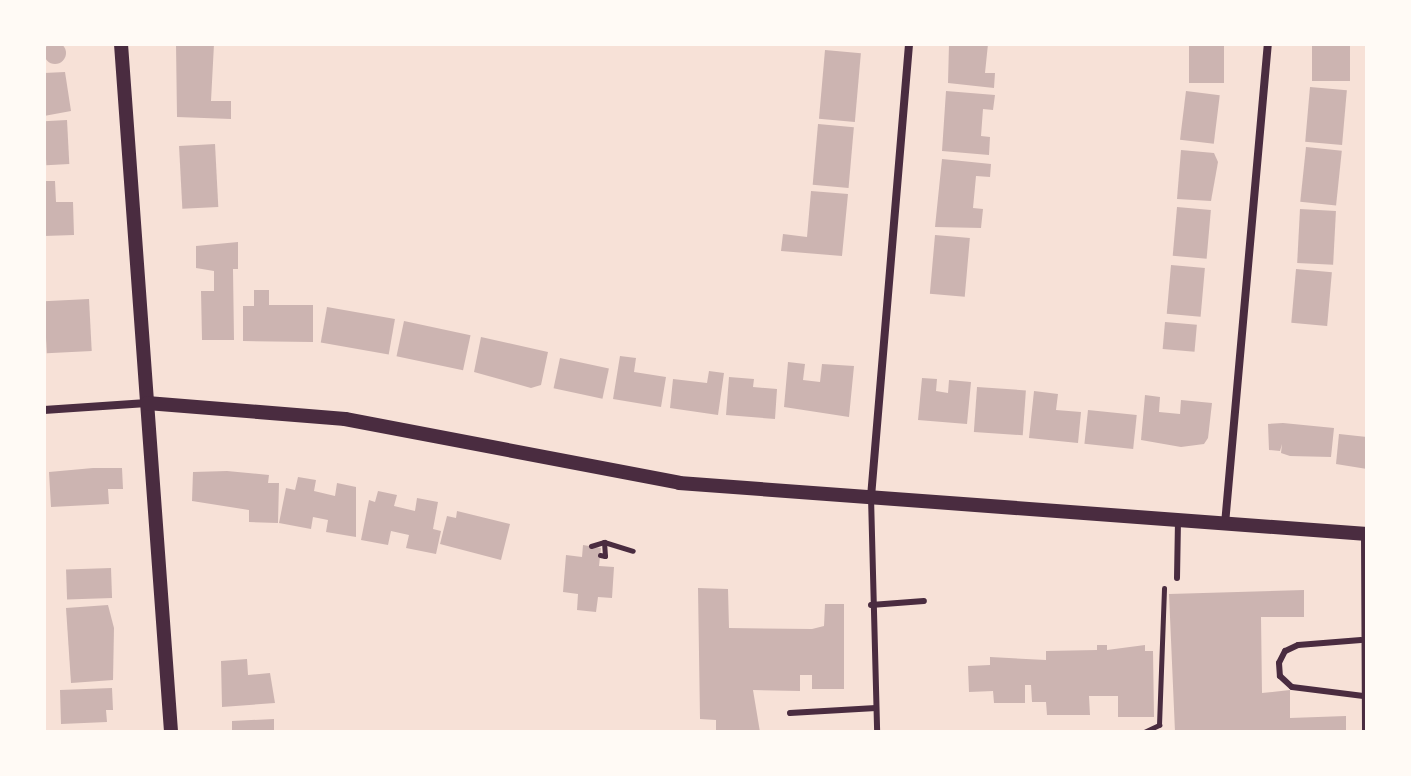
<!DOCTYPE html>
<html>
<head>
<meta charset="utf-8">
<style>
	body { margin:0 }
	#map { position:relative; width:1411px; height:776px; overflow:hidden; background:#f7e1d7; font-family:"DejaVu Sans",sans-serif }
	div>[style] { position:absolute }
	.building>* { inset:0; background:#ccb4b1; transform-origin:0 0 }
	.round { border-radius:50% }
	.path>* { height:5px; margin:-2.5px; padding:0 2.5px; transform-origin:2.5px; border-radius:2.5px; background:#4a2c40 }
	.service>* { height:6px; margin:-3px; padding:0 3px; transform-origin:3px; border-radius:3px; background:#4a2c40 }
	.minor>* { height:8px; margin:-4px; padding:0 4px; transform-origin:4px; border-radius:4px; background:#4a2c40 }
	.tertiary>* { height:14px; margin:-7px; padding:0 7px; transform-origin:7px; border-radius:7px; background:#4a2c40 }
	span { translate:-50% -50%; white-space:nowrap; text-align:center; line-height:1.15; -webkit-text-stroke:6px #fffaf5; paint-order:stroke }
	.frame { position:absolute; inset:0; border:46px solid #fffaf5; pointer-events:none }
</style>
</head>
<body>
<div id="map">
	<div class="building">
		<div class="round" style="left:44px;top:42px;width:22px;height:22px"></div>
		<div style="clip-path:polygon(176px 44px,214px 44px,211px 101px,231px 101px,231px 119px,177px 117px)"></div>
		<div style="clip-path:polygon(949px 44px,988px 44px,985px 73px,995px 73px,994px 88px,948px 83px)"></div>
		<div style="left:1189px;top:44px;width:35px;height:39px"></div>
		<div style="left:1312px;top:44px;width:38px;height:37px"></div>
		<div style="left:825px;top:50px;width:36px;height:69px;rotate:5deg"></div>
		<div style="clip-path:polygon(65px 72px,71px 111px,44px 116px,44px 73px)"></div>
		<div style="left:1310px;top:87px;width:37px;height:55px;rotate:5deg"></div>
		<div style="clip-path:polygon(946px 91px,995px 95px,993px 110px,983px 109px,981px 136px,990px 137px,989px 155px,942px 151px)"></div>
		<div style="left:1186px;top:91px;width:34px;height:49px;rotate:7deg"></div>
		<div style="left:67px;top:120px;width:44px;height:23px;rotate:87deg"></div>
		<div style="left:818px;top:124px;width:36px;height:61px;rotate:5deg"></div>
		<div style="left:215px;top:144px;width:63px;height:36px;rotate:87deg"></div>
		<div style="left:1306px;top:147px;width:36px;height:55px;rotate:6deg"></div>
		<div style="clip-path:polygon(1181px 150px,1214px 153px,1218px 162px,1211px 201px,1177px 199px)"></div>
		<div style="clip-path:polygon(942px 159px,991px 164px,990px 177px,976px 176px,973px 208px,983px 209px,981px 228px,935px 227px)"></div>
		<div style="clip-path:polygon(44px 181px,55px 181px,56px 202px,73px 202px,74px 235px,44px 236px)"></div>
		<div style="clip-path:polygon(811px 191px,848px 194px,842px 256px,781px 251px,783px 234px,807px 237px)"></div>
		<div style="left:1177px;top:207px;width:34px;height:49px;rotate:5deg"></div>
		<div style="left:1300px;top:209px;width:36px;height:54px;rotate:3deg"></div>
		<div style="left:935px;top:235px;width:35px;height:59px;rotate:5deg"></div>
		<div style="clip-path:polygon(238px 242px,238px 269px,233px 269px,234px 340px,202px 340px,201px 291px,214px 291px,214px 271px,196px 268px,196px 246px)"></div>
		<div style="left:1171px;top:265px;width:34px;height:49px;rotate:5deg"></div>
		<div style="left:1296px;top:269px;width:36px;height:54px;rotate:5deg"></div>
		<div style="clip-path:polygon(254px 290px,269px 290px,269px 305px,313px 305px,313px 342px,243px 341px,243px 306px,254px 306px)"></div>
		<div style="left:89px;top:299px;width:52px;height:45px;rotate:87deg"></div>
		<div style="left:327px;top:307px;width:69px;height:36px;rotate:10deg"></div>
		<div style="left:404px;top:321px;width:68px;height:36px;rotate:12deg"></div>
		<div style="left:1165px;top:322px;width:32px;height:27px;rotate:5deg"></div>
		<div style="clip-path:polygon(481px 337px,548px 352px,541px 385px,531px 388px,474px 372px)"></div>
		<div style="clip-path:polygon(620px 356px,636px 358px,634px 372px,666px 377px,661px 407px,613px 399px)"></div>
		<div style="left:560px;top:358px;width:50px;height:31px;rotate:12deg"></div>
		<div style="clip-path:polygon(788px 362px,805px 364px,803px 380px,820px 382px,822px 364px,854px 366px,849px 417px,784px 407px)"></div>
		<div style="clip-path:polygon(709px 371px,724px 373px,718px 415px,670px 408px,673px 379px,707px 383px)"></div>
		<div style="clip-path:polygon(729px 377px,754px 379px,753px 387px,777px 389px,775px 419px,726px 415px)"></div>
		<div style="clip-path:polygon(922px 378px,937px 379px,936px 391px,948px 393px,949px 380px,971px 382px,967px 424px,918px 420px)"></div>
		<div style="left:977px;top:387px;width:49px;height:45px;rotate:4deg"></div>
		<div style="clip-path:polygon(1034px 391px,1058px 394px,1056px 410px,1081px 412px,1078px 443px,1029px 438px)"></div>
		<div style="clip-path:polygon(1145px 395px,1160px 397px,1159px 412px,1180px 414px,1181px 400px,1212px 403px,1208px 438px,1204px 444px,1181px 447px,1141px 440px)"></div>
		<div style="left:1088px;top:410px;width:49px;height:34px;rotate:6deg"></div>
		<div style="clip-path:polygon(1283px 423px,1334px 428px,1331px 457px,1290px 456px,1281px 453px,1282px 444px,1280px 451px,1269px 450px,1268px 424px)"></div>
		<div style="clip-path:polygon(1339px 434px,1367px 437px,1367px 469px,1336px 464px)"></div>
		<div style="clip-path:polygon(93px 468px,122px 468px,123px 489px,108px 489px,109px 504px,51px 507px,49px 472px)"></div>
		<div style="clip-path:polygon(227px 471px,269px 475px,268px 483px,279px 483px,278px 523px,249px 522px,249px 510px,192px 501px,193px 472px)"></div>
		<div style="clip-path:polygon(298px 477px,316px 480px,314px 491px,335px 496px,337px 483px,356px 487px,356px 537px,326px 532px,328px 520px,313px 517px,311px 529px,279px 523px,286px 488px,295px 490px)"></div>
		<div style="clip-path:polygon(378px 491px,397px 495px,394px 506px,415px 511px,417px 498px,438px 502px,433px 529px,441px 531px,436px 554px,406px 548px,409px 535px,391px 531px,388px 545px,361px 540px,369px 500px,375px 502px)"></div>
		<div style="clip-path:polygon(457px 511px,510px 524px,501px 560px,440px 544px,447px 516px,456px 518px)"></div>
		<div style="clip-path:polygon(583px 545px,601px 548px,599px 566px,614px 567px,612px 598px,598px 597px,596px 612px,577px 610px,578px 594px,563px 592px,566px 555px,582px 557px)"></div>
		<div style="left:111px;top:568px;width:30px;height:45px;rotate:88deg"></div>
		<div style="clip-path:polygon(698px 588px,728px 589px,729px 628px,812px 629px,824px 626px,825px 604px,844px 604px,844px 689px,812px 689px,812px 675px,800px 675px,800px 691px,753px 690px,760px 732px,716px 732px,716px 720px,700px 719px)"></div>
		<div style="clip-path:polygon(1304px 590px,1304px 617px,1261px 617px,1262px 693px,1290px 690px,1290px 718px,1346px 716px,1346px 732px,1175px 732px,1169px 594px)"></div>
		<div style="clip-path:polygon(108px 605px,114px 628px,113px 680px,71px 683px,66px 608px)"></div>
		<div style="clip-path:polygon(1097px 645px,1107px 645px,1107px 650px,1145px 645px,1145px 651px,1153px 651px,1154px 717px,1118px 717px,1118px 696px,1089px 696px,1090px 715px,1047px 715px,1046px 702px,1032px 702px,1031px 685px,1025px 685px,1025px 703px,994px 703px,993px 691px,969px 692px,968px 666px,990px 665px,990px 657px,1046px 660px,1046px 651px,1097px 650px)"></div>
		<div style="clip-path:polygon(247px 659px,248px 675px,270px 673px,275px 703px,222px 707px,221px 661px)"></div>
		<div style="clip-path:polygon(112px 688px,113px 710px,106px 710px,107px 722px,61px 724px,60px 690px)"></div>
		<div style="clip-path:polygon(274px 719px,274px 732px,232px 732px,232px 721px)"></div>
	</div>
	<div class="path">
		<div style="left:591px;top:546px;width:14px;rotate:-17deg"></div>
		<div style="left:604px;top:542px;width:30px;rotate:17deg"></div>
		<div style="left:600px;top:555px;width:5px;rotate:11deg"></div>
		<div style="left:605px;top:556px;width:14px;rotate:-94deg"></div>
		<div style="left:1144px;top:732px;width:17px;rotate:-25deg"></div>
		<div style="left:1159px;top:725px;width:137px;rotate:-87.9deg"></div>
	</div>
	<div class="service">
		<div style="left:871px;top:497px;width:235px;rotate:88.5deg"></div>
		<div style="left:1364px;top:536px;width:196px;rotate:89.7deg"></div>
		<div style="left:1177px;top:578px;width:58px;rotate:-89deg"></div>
		<div style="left:871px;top:605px;width:53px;rotate:-4.3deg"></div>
		<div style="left:1361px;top:640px;width:63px;rotate:175.5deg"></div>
		<div style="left:1298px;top:645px;width:14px;rotate:155deg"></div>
		<div style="left:1285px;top:651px;width:13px;rotate:117deg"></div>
		<div style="left:1279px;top:663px;width:13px;rotate:86deg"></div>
		<div style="left:1280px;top:676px;width:16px;rotate:43deg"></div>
		<div style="left:1292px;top:687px;width:72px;rotate:7.2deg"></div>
		<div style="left:790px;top:713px;width:86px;rotate:-3.3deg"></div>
	</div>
	<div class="minor">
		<div style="left:44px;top:410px;width:103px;rotate:-3.9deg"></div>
		<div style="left:871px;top:497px;width:455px;rotate:-85.2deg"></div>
		<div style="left:1225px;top:524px;width:482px;rotate:-84.9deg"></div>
	</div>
	<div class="tertiary">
		<div style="left:121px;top:44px;width:690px;rotate:85.84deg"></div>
		<div style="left:147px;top:403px;width:199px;rotate:4.6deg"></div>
		<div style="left:345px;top:419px;width:340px;rotate:10.8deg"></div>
		<div style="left:679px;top:483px;width:690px;rotate:4.24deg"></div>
	</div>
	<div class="frame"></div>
</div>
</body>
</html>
